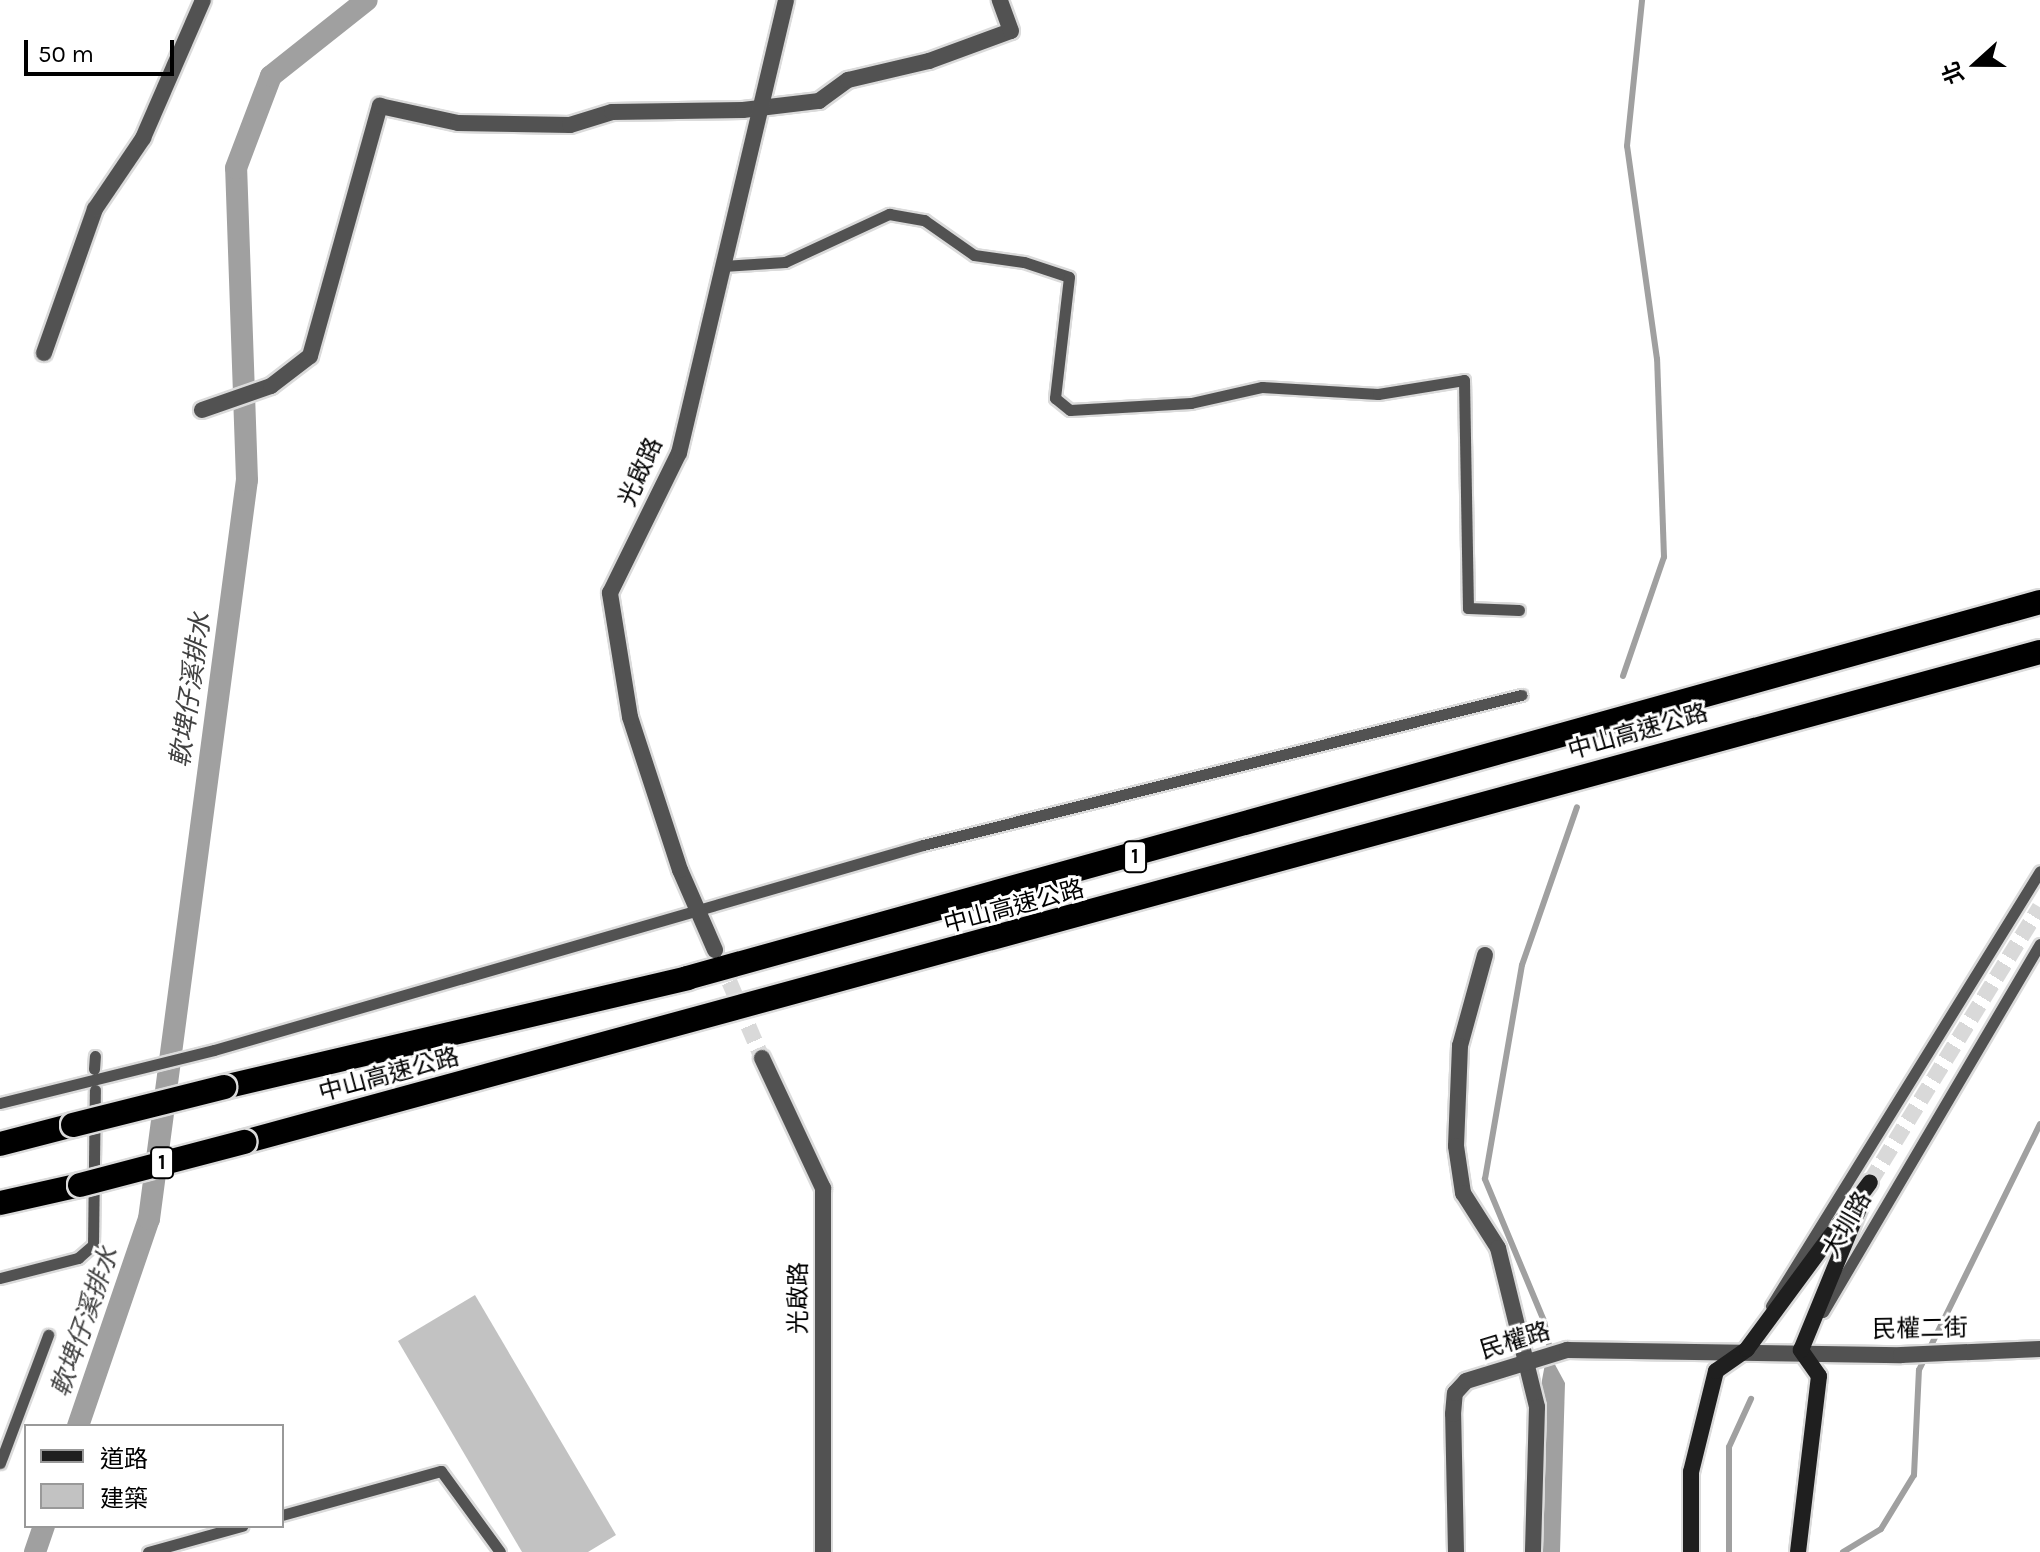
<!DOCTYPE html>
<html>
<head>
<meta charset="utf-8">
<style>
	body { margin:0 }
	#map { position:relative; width:2040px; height:1552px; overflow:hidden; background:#fff; font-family:Karla,"Noto Sans TC",sans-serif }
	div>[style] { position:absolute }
	.water>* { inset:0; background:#a0a0a0 }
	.stream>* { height:6px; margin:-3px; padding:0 3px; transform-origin:3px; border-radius:3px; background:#a0a0a0 }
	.canal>* { height:22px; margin:-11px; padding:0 11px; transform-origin:11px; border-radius:11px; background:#a0a0a0 }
	.building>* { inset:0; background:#c2c2c2 }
	.street-tunnel>* { height:16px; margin-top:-8px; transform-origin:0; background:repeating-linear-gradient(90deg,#d9d9d9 0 16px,transparent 0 24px) }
	.secondary-tunnel>* { height:16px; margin-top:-8px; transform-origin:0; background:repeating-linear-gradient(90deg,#d9d9d9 0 16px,transparent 0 24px) }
	.roads { filter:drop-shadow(2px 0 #dbdbdb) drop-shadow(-2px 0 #dbdbdb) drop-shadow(0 2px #dbdbdb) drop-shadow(0 -2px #dbdbdb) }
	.lane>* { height:11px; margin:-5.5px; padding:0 5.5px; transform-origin:5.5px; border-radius:5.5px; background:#525252 }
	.street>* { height:16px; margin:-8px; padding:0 8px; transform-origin:8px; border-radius:8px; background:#525252 }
	.secondary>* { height:16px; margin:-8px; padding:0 8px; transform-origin:8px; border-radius:8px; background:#1f1f1f }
	.highway>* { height:24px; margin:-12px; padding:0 12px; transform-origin:12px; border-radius:12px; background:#000 }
	.bridges { filter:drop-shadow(2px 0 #dbdbdb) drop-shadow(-2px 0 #dbdbdb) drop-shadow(0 2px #dbdbdb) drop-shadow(0 -2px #dbdbdb) }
	.highway-bridge>* { height:24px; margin:-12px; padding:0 12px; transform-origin:12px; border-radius:12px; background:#000 }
	span { translate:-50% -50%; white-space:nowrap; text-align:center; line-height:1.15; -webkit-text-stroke:6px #fff; paint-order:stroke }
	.shield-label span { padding:2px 6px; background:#fff; border:2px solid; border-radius:6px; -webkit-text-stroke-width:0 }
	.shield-label { font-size:22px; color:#000; font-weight:700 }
	.street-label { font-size:24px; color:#000 }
	.water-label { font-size:26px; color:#414141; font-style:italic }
	.legend { position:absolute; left:24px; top:1424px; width:260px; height:104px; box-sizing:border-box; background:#fff; border:2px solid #999; margin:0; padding:10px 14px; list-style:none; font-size:24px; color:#000 }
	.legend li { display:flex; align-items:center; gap:16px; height:40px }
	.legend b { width:40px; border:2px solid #999 }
	.north { position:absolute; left:1936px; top:24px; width:80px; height:80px; -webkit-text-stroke:6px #fff; paint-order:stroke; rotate:249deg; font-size:22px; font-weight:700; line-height:32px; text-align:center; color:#000 }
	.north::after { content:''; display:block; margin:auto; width:28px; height:36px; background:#000; clip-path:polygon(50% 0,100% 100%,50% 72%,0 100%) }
	.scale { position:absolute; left:24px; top:40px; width:150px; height:36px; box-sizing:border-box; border:4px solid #000; border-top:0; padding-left:10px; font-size:24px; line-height:28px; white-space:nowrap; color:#000; -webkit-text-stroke:6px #fff; paint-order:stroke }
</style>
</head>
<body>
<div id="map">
	<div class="water">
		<div style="clip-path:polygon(1552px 1359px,1565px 1383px,1560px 1552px,1539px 1552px,1542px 1380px,1545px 1364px)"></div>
	</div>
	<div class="stream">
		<div style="left:1623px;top:676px;width:126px;rotate:-71deg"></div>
		<div style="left:1664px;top:557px;width:198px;rotate:-92deg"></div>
		<div style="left:1657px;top:359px;width:215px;rotate:-98deg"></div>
		<div style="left:1627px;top:146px;width:147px;rotate:-84.1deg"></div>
		<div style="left:1551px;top:1354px;width:34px;rotate:-102deg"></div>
		<div style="left:1544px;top:1321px;width:154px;rotate:-112.6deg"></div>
		<div style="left:1485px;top:1179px;width:217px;rotate:-80.2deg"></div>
		<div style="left:1522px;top:965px;width:167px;rotate:-70.8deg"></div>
		<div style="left:1729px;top:1552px;width:105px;rotate:-90deg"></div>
		<div style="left:1729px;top:1447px;width:53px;rotate:-65.4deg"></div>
		<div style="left:1843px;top:1552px;width:44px;rotate:-31.2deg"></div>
		<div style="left:1881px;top:1529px;width:63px;rotate:-58.6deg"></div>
		<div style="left:1914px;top:1475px;width:105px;rotate:-87.3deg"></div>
		<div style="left:1919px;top:1370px;width:274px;rotate:-63.8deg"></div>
	</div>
	<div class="canal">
		<div style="left:78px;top:1426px;width:219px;rotate:-71.1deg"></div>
		<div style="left:149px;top:1219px;width:745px;rotate:-82.45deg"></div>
		<div style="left:247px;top:480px;width:312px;rotate:-92deg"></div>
		<div style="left:236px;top:168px;width:98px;rotate:-69.2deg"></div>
		<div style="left:271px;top:76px;width:122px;rotate:-38.4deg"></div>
		<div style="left:35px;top:1552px;width:28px;rotate:-71deg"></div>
	</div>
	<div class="building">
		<div style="clip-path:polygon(475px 1295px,616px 1535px,588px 1552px,522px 1552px,398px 1341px)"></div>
	</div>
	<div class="street-tunnel">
		<div style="left:720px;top:960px;width:107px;rotate:66.8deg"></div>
	</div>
	<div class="secondary-tunnel">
		<div style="left:1870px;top:1182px;width:323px;rotate:-58.3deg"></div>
	</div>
	<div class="roads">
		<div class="lane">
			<div style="left:723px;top:266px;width:62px;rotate:-3.7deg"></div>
			<div style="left:785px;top:262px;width:115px;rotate:-24.8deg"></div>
			<div style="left:889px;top:214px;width:36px;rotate:10deg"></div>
			<div style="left:924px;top:220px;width:61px;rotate:35deg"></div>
			<div style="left:974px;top:255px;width:50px;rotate:8deg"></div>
			<div style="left:1024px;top:262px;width:47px;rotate:18.4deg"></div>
			<div style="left:1069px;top:277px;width:122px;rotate:96.6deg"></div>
			<div style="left:1055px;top:398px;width:19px;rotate:39deg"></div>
			<div style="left:1070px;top:410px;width:121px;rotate:-3.3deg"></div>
			<div style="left:1191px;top:403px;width:73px;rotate:-12.7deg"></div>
			<div style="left:1262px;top:387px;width:116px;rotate:3.5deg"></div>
			<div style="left:1378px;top:394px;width:87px;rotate:-9.2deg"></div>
			<div style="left:1464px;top:380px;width:228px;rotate:89deg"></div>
			<div style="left:1468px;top:608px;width:51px;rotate:2.2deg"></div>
			<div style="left:94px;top:1069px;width:13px;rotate:-86deg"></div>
			<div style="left:0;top:1103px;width:220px;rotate:-13.9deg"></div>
			<div style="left:214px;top:1050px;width:738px;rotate:-16.13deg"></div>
			<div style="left:923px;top:845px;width:617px;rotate:-14.08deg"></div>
			<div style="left:0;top:1278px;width:81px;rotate:-14.4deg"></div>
			<div style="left:78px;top:1258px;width:20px;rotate:-41deg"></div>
			<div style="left:93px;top:1245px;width:155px;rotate:-89.3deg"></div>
			<div style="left:1771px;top:1306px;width:511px;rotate:-58.27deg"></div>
			<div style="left:1823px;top:1312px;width:427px;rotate:-59.5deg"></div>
			<div style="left:0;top:1463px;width:137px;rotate:-69.4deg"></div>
			<div style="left:282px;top:1515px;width:165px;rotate:-15.5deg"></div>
			<div style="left:441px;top:1471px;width:100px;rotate:53.9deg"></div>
			<div style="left:148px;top:1552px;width:98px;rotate:-15.5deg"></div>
		</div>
		<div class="street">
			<div style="left:44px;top:353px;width:153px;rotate:-70.5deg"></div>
			<div style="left:95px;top:209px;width:86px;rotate:-55.9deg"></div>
			<div style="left:143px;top:138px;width:150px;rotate:-66.5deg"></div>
			<div style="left:202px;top:410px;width:73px;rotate:-19.2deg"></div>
			<div style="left:271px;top:386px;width:49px;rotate:-37.6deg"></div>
			<div style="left:310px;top:356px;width:260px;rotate:-74.4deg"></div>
			<div style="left:380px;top:106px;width:80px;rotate:12.3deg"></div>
			<div style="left:458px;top:123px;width:112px;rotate:1deg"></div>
			<div style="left:570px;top:125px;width:44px;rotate:-17.2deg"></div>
			<div style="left:612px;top:112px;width:131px;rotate:-0.9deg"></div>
			<div style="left:743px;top:110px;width:77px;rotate:-6.8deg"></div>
			<div style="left:819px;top:101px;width:36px;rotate:-36deg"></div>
			<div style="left:848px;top:80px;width:83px;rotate:-13.2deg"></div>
			<div style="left:929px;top:61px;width:87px;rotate:-20.1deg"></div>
			<div style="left:1011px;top:31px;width:33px;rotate:-110deg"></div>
			<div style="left:715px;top:950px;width:87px;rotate:-113.6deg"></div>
			<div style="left:680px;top:870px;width:161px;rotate:-108.1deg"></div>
			<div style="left:630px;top:717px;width:126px;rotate:-99.2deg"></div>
			<div style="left:610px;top:593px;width:156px;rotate:-63.8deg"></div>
			<div style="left:679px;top:453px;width:465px;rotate:-76.7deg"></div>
			<div style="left:1485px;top:955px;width:94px;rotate:105.4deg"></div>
			<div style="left:1460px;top:1046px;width:100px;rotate:92.3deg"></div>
			<div style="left:1456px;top:1146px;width:48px;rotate:81.5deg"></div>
			<div style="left:1463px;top:1193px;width:65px;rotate:57.5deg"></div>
			<div style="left:1498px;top:1248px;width:164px;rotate:76.2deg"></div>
			<div style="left:1537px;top:1407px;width:145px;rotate:91.6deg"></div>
			<div style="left:762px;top:1058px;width:144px;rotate:64.9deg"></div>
			<div style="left:823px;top:1188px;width:364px;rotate:90deg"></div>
			<div style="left:1456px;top:1552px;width:138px;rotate:-91.2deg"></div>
			<div style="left:1453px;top:1414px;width:21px;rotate:-85deg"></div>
			<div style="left:1455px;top:1393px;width:16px;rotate:-47deg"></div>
			<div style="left:1466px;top:1381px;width:106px;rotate:-17.1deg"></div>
			<div style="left:1567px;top:1350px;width:334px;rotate:0.9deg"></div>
			<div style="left:1901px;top:1355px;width:139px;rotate:-2.5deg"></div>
		</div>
		<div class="secondary">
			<div style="left:1691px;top:1552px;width:80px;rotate:-90deg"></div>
			<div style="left:1691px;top:1472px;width:104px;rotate:-76.1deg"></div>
			<div style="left:1716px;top:1371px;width:38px;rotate:-35deg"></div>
			<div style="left:1747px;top:1349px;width:207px;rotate:-53.6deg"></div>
			<div style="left:1798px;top:1552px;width:177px;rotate:-83.2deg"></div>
			<div style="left:1819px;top:1376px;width:32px;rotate:-125deg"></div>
			<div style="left:1801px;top:1350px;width:156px;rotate:-67.7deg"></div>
		</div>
		<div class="highway">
			<div style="left:224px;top:1087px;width:476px;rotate:-13.2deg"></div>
			<div style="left:687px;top:978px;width:1404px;rotate:-15.53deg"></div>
			<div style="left:244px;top:1142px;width:1862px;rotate:-15.26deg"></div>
			<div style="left:0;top:1144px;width:75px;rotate:-14.6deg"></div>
			<div style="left:0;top:1203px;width:82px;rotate:-12.7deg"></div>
		</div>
	</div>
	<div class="bridges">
		<div class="highway-bridge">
			<div style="left:73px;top:1125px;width:156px;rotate:-14.1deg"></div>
			<div style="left:80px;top:1185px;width:170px;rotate:-14.7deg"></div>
		</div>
	</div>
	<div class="shield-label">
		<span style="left:1135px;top:857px">1</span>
		<span style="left:162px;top:1163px">1</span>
	</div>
	<div class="street-label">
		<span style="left:641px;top:472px;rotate:-66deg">光啟路</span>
		<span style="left:1638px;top:732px;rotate:-16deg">中山高速公路</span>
		<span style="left:1014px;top:907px;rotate:-15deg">中山高速公路</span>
		<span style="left:389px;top:1075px;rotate:-15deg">中山高速公路</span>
		<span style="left:1847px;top:1225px;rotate:-60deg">大圳路</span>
		<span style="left:799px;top:1298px;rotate:-90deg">光啟路</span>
		<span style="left:1920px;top:1329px;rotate:-1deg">民權二街</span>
		<span style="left:1515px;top:1341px;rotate:-17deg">民權路</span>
	</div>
	<div class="water-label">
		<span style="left:191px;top:690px;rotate:-82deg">軟埤仔溪排水</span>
		<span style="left:85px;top:1322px;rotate:-71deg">軟埤仔溪排水</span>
	</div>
	<ul class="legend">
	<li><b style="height:10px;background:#1f1f1f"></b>道路</li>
	<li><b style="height:22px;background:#c2c2c2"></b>建築</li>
	</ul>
	<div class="north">北</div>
	<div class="scale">50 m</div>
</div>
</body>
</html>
